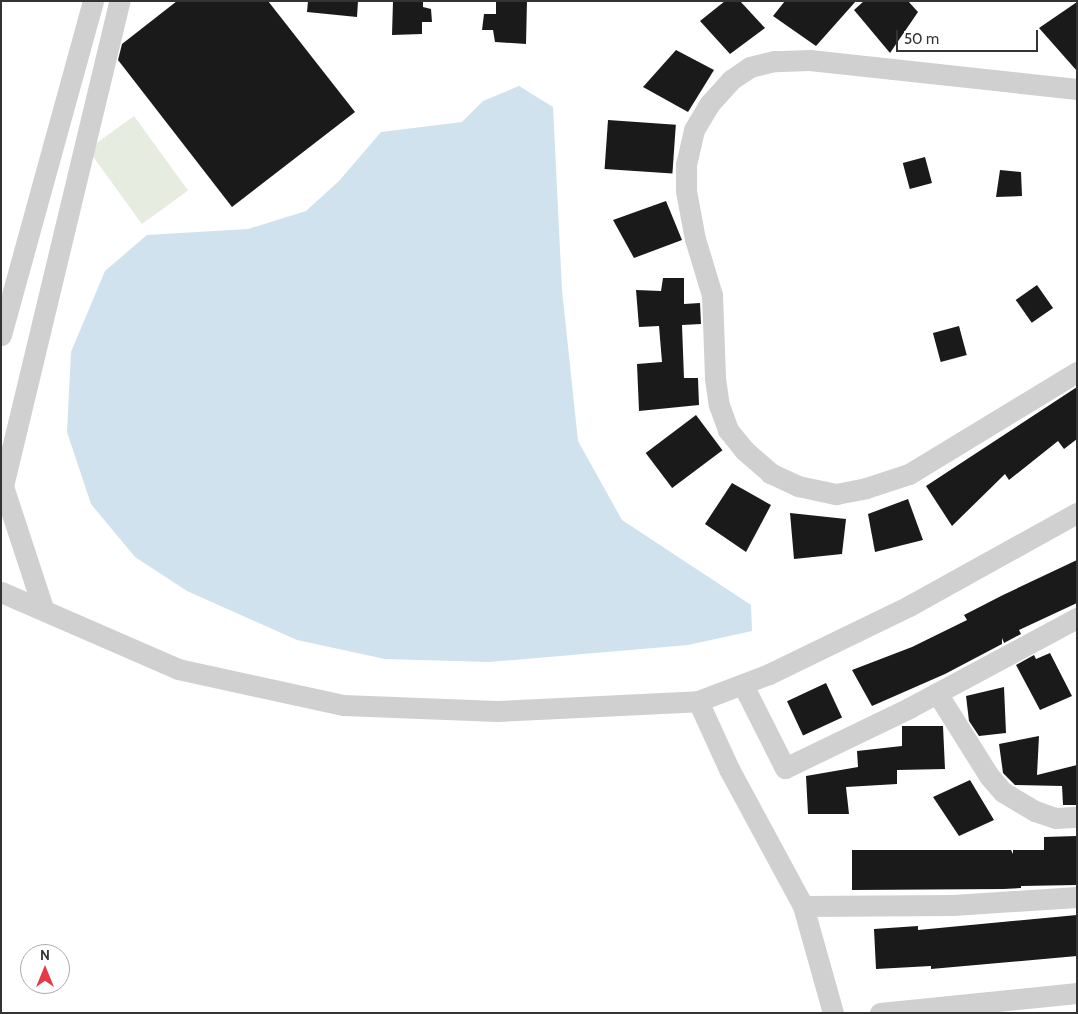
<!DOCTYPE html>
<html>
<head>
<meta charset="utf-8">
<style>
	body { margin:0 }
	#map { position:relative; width:1078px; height:1014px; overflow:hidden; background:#fff; font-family:Cabin,sans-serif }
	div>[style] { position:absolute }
	.green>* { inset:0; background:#e6ecdf; transform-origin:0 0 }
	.water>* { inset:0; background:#cfe2ee }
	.building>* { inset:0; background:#1a1a1a; transform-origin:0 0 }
	.minor>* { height:21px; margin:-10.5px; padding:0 10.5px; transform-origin:10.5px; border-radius:10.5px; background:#d0d0d0 }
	span { translate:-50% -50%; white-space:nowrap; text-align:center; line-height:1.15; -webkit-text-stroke:5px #fff; paint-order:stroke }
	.frame { position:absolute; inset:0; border:2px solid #333; pointer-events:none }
	.north { position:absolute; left:20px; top:944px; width:50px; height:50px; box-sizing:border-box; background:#fff; border:1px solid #adadad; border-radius:50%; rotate:0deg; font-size:14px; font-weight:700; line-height:20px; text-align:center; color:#333 }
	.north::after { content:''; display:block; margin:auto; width:18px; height:22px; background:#e63946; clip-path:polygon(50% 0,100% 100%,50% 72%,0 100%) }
	.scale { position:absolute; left:896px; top:30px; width:142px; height:22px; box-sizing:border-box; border:2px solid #333; border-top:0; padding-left:6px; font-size:15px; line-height:18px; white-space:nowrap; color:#333; -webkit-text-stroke:4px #fff; paint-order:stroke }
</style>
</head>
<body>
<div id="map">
	<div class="green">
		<div style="left:134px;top:116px;width:92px;height:57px;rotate:54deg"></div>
	</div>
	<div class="water">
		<div style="clip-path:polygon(519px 86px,553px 107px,562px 290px,578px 441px,622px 520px,751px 605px,752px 631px,688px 645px,489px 662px,385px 659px,297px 640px,187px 591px,135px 557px,91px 504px,67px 432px,71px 352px,105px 271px,147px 235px,248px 229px,306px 211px,339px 181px,381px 132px,462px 122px,483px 101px)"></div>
	</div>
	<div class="building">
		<div style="clip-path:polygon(177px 1px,268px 1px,355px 112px,232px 207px,118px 60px,122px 44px)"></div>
		<div style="clip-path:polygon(308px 1px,358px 1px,357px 17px,307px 12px)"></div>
		<div style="clip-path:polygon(393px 1px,423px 1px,423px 7px,431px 9px,432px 22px,422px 22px,422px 34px,392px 35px)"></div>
		<div style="clip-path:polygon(496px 1px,527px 1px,526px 44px,495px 42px,493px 30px,482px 30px,484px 14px,496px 14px)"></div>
		<div style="clip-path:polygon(725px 1px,740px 1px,765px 28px,730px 54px,700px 21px)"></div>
		<div style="clip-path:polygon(785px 1px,856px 1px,816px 46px,773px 16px)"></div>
		<div style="clip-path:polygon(864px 1px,908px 1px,918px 12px,890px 53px,854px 10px)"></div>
		<div style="clip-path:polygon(1077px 2px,1077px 71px,1039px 28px)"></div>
		<div style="clip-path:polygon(676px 50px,714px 70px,688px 112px,643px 87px)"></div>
		<div style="left:608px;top:120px;width:68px;height:49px;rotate:4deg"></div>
		<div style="left:925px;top:157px;width:27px;height:23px;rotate:75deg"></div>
		<div style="clip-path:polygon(1000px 170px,1021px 172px,1022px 196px,996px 197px)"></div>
		<div style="clip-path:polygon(666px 201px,682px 240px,634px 258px,613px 220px)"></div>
		<div style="clip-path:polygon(663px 278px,684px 278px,684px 304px,700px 303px,701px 324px,682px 325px,684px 378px,698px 378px,699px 405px,639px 411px,637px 364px,662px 362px,659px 326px,639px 327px,636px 290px,661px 291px)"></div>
		<div style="left:1037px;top:285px;width:28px;height:26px;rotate:55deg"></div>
		<div style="left:959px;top:326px;width:30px;height:27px;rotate:75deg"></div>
		<div style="clip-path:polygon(1077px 387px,1077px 439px,1064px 449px,1058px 441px,1009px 480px,1005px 474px,952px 526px,926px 486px)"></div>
		<div style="left:696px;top:415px;width:44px;height:63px;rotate:53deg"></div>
		<div style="clip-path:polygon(732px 483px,771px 505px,746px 552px,705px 524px)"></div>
		<div style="clip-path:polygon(908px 499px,923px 540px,875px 552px,868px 514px)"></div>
		<div style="clip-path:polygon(790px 513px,846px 519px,842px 554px,794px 559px)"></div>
		<div style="clip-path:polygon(1077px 560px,1077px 603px,1019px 630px,1021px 634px,1004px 643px,1002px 638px,1002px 644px,945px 674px,872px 706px,852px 670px,912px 647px,967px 620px,964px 615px,1003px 595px)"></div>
		<div style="clip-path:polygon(1050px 653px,1072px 696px,1040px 710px,1016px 665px,1034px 655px,1036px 659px)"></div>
		<div style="left:826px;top:683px;width:38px;height:43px;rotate:65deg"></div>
		<div style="clip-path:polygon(1004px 687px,1006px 733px,979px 736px,969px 721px,966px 696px)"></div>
		<div style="clip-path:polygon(902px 726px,943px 726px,945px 769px,897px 770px,897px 784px,846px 787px,849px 814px,808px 814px,806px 776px,858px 767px,857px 751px,902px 746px)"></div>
		<div style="clip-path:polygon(1039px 736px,1037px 775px,1077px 765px,1077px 805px,1063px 805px,1062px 786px,1015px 785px,1003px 773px,999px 744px)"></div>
		<div style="clip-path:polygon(970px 780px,994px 820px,959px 836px,933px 797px)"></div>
		<div style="clip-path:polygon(1077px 836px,1077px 885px,1021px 886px,1021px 888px,1003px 889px,852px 890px,852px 850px,1011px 850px,1013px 854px,1013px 850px,1044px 850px,1044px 837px)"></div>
		<div style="clip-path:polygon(1077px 915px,1077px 956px,931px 969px,931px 966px,876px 969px,874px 929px,918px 926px,918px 930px)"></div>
	</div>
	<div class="minor">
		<div style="left:1077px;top:89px;width:269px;rotate:-173.8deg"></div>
		<div style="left:810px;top:60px;width:36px;rotate:178deg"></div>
		<div style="left:774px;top:61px;width:25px;rotate:166deg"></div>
		<div style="left:750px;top:67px;width:23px;rotate:146deg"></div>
		<div style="left:731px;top:80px;width:31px;rotate:132deg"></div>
		<div style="left:710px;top:103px;width:31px;rotate:121deg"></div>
		<div style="left:694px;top:130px;width:35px;rotate:103deg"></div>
		<div style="left:686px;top:164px;width:27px;rotate:90deg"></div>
		<div style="left:686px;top:191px;width:49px;rotate:79.4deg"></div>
		<div style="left:695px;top:239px;width:59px;rotate:73.1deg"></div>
		<div style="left:712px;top:295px;width:83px;rotate:87.9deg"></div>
		<div style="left:715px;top:378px;width:27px;rotate:82deg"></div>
		<div style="left:719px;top:405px;width:27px;rotate:70deg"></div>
		<div style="left:728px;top:430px;width:26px;rotate:51deg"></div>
		<div style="left:744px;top:450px;width:35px;rotate:41deg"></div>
		<div style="left:770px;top:473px;width:31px;rotate:25deg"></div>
		<div style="left:798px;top:486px;width:39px;rotate:12deg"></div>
		<div style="left:836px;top:494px;width:31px;rotate:-11deg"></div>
		<div style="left:866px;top:488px;width:45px;rotate:-18deg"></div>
		<div style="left:909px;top:474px;width:197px;rotate:-31.3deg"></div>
		<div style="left:1px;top:335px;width:346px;rotate:-74.6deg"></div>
		<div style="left:1px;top:592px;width:193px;rotate:23.5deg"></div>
		<div style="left:178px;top:669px;width:169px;rotate:12.3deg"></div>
		<div style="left:343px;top:705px;width:154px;rotate:2.2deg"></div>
		<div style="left:497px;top:711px;width:201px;rotate:-2.8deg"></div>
		<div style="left:698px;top:701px;width:76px;rotate:-20.8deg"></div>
		<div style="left:769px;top:674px;width:156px;rotate:-25.9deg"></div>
		<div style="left:909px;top:606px;width:192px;rotate:-29deg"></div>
		<div style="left:43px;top:608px;width:128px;rotate:-108.2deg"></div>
		<div style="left:3px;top:486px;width:499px;rotate:-76.5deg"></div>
		<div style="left:743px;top:685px;width:93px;rotate:63.2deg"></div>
		<div style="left:785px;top:768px;width:138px;rotate:-25.8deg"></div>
		<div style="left:909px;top:708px;width:191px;rotate:-28.2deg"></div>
		<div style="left:937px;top:693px;width:98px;rotate:57.9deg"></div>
		<div style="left:989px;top:776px;width:21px;rotate:49deg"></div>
		<div style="left:1003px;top:792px;width:37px;rotate:31deg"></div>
		<div style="left:1035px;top:811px;width:21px;rotate:19deg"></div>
		<div style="left:1055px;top:818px;width:22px;rotate:-3deg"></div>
		<div style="left:698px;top:701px;width:75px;rotate:65.5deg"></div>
		<div style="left:729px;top:769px;width:156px;rotate:61.6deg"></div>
		<div style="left:803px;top:906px;width:111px;rotate:74.3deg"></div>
		<div style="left:803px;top:906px;width:150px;rotate:-0.4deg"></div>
		<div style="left:953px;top:905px;width:124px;rotate:-3.7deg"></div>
		<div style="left:880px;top:1013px;width:198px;rotate:-5.8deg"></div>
	</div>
	<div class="frame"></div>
	<div class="north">N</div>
	<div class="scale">50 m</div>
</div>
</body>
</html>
